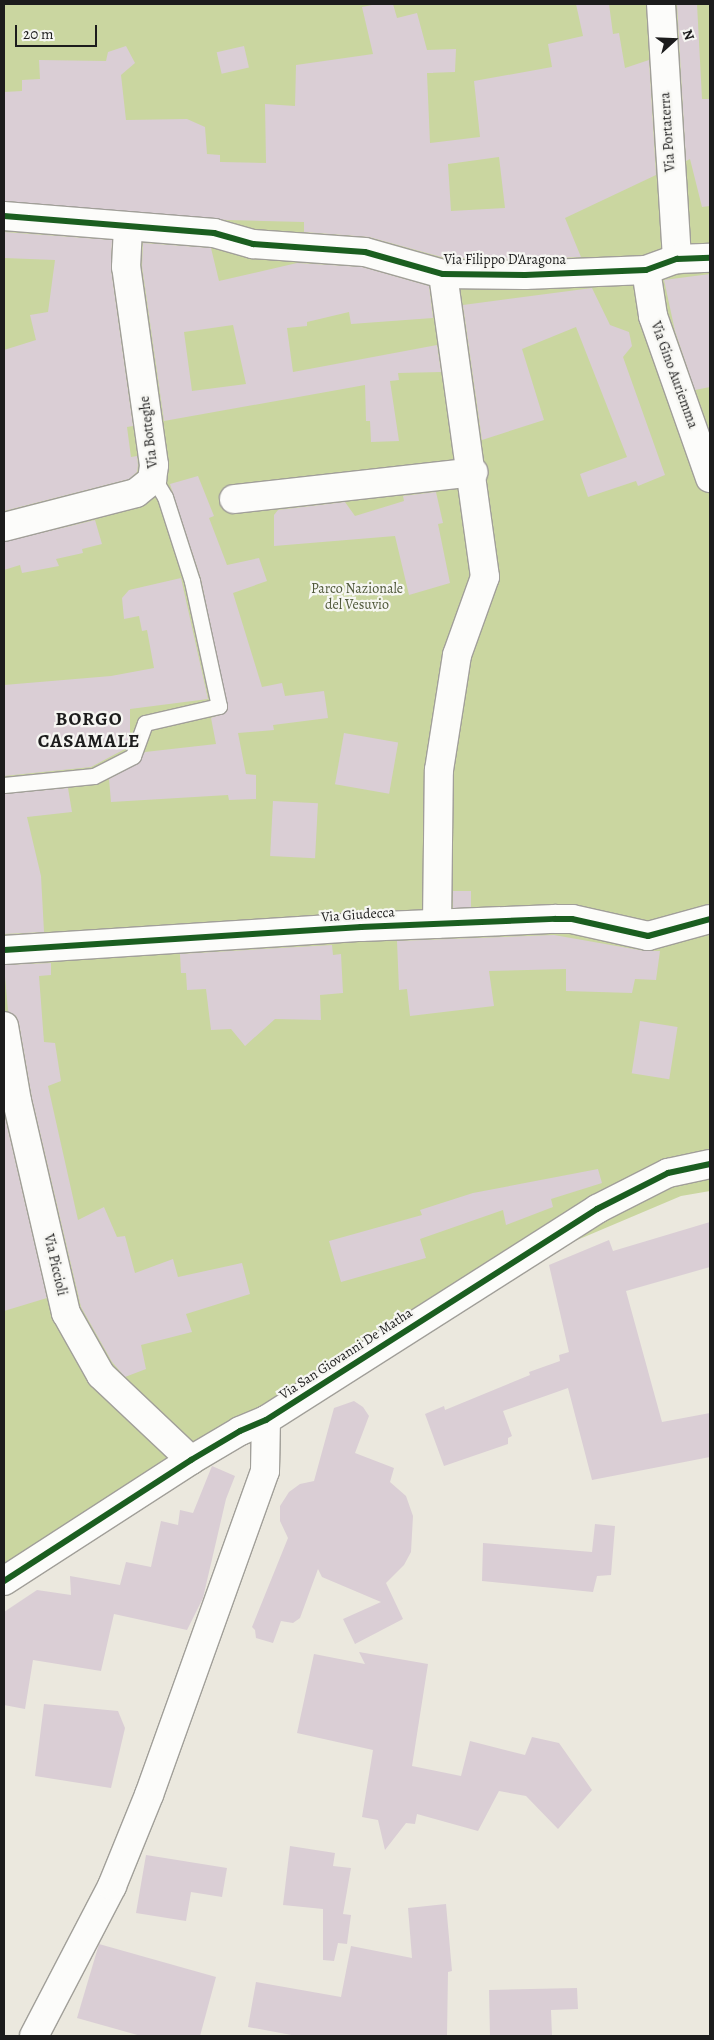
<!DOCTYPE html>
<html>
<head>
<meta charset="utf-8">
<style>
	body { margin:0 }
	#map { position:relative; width:714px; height:2040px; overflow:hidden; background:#ebe8de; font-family:Alegreya,serif }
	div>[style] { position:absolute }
	.green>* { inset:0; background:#cad6a0 }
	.building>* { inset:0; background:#daced5; transform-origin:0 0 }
	.roads { filter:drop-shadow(1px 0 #a19f99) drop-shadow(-1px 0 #a19f99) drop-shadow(0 1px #a19f99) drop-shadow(0 -1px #a19f99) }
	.lane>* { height:15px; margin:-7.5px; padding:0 7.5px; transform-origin:7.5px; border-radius:7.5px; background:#fcfcfa }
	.street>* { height:28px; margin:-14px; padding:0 14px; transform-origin:14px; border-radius:14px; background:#fcfcfa }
	.cycleway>* { height:6px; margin:-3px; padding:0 3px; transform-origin:3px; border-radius:3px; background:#1b5e20 }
	span { translate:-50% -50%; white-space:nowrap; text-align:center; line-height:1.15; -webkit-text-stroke:4.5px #f6f6f2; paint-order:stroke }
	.street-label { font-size:14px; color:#1c1c1c }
	.park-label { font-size:14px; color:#4f5839 }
	.district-label { font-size:19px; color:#1c1c1c; font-weight:700; letter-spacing:1px }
	.frame { position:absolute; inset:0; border:5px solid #1c1c1c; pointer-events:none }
	.north { position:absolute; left:649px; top:15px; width:50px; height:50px; -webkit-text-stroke:4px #f6f6f2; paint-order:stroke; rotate:70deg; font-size:14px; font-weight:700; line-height:20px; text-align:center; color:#1c1c1c }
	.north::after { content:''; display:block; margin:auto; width:18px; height:22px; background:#1c1c1c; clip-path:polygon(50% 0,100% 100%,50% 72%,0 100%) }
	.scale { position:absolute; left:15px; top:25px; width:82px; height:22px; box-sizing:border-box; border:2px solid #1c1c1c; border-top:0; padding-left:6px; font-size:15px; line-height:18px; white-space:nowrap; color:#1c1c1c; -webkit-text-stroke:4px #f6f6f2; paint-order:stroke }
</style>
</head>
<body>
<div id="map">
	<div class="green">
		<div style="clip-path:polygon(4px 4px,710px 4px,710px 1191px,681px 1196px,570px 1243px,4px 1594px)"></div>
	</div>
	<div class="building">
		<div style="clip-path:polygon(evenodd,377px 4px,393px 4px,397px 18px,417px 13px,427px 50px,456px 49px,455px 72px,427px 73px,430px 143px,480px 137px,474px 81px,552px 67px,548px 44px,583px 36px,576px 4px,609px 4px,613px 34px,619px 33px,625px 68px,649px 60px,656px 175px,565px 218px,581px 257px,525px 259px,445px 258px,369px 237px,304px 232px,304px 222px,227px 220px,4px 201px,4px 92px,22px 91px,22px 80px,40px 79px,39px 60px,106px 61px,108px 52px,126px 46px,135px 63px,121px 75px,126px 120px,187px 119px,205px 127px,207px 154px,220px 155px,220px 162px,266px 163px,265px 104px,295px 106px,296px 65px,373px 54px,362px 7px,377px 4px,499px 157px,505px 208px,451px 211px,448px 164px,499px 157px)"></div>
		<div style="clip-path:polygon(677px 4px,697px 4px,702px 99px,710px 99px,710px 206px,702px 207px,690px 159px,686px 161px)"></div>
		<div style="left:244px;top:46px;width:22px;height:28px;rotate:77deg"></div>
		<div style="clip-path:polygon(4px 232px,112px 240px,111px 269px,133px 426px,127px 427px,131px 457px,137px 456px,138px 465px,137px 472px,129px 479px,4px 511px,4px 350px,36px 340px,30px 315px,48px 312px,55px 260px,4px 258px)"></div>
		<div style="clip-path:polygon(evenodd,143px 243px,211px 248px,219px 281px,297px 263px,362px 267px,429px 286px,433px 318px,351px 324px,349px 312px,307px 322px,307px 326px,287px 328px,293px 372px,437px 345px,441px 372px,398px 373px,399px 380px,390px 381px,399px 441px,371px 442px,370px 421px,366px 421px,365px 385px,164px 421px,142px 266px,143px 243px,233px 325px,246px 384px,192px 391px,184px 332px,233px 325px)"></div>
		<div style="clip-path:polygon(710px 274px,710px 387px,695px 390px,675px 331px,664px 280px)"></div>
		<div style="clip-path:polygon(592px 288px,610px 325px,629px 332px,632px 346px,623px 357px,665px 475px,638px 486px,636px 481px,588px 497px,580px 474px,627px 457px,576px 327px,522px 349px,544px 420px,482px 440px,463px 305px)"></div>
		<div style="clip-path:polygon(198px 476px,214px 516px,209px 518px,227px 565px,259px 558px,267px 581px,233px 593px,262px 687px,282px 683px,285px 696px,324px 691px,328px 718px,273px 725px,274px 730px,238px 733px,246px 774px,256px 775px,256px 799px,229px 800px,228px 795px,111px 802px,109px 779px,137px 764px,145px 752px,216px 744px,211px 718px,225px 713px,228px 708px,201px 579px,170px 484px)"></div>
		<div style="clip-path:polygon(436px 492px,443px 523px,438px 524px,450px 583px,409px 595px,395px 536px,274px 546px,274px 515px,278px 510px,345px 502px,355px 516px,404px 501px,403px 496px)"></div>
		<div style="clip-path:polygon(95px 520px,102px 544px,82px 549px,83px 553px,56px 559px,59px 566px,22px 573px,20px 565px,4px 570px,4px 542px)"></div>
		<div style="clip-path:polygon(181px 578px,208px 699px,130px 709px,130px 737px,125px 749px,91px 767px,4px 776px,4px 685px,111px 676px,154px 668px,147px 630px,142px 631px,139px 616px,124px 619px,122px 598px,129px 590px)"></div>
		<div style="left:344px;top:733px;width:55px;height:52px;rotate:10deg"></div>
		<div style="clip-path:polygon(68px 788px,72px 812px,27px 817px,41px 876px,44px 932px,4px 934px,4px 794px)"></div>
		<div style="left:273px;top:801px;width:45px;height:55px;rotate:3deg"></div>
		<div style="left:453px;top:891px;width:18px;height:17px"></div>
		<div style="clip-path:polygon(554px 935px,645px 951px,660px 951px,656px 980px,635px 979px,632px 993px,566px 991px,566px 969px,489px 971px,494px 1006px,410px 1016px,407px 989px,399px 990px,397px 941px)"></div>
		<div style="clip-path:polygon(332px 945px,333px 955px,341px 954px,343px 993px,320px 995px,321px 1020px,275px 1019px,245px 1046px,231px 1029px,211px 1030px,206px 989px,187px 990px,186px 973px,181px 973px,180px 954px)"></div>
		<div style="clip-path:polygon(51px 963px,51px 975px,39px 976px,44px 1042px,55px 1043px,61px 1081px,48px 1086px,78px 1220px,104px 1207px,117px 1237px,125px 1236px,135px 1273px,173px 1259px,178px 1277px,242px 1263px,250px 1294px,186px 1314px,192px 1332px,141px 1345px,146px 1369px,125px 1377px,112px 1362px,81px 1307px,32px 1098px,19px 1023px,16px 1016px,8px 1011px,4px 965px)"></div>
		<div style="left:640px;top:1021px;width:38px;height:53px;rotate:9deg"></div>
		<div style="clip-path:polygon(4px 1113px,47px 1298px,4px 1311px)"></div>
		<div style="clip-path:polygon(598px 1169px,602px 1183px,551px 1199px,553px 1207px,506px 1225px,503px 1210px,420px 1239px,426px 1258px,341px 1282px,329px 1241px,422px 1215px,420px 1210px,473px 1193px)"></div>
		<div style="clip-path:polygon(710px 1222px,710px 1267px,626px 1291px,662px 1422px,710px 1413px,710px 1457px,592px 1480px,568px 1388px,503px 1411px,512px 1436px,508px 1438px,508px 1444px,444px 1466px,425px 1414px,444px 1406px,445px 1410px,530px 1375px,529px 1372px,560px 1361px,559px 1355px,569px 1352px,549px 1265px,609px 1240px,613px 1251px)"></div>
		<div style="clip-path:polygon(354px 1401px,363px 1407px,369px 1416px,355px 1453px,394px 1468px,390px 1482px,406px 1496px,413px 1516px,411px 1552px,404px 1565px,386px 1583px,403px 1619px,355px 1644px,343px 1619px,381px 1602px,322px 1577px,318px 1569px,300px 1618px,293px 1623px,281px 1621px,273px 1643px,256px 1638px,255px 1630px,252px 1627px,288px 1538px,280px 1521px,280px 1506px,289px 1492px,300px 1484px,314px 1481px,334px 1408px)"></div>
		<div style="clip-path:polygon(212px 1466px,235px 1476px,226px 1499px,203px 1598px,187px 1630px,114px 1614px,101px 1671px,33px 1660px,25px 1709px,4px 1705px,4px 1612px,37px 1590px,71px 1595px,70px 1576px,120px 1585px,126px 1562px,151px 1567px,161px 1521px,178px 1525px,180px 1510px,193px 1513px)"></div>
		<div style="clip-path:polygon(595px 1524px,615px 1526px,611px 1575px,597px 1576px,593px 1592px,482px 1581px,483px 1543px,592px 1552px)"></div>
		<div style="clip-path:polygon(359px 1652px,428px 1664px,412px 1766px,461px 1776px,470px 1741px,525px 1755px,532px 1737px,559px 1743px,592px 1790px,558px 1829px,526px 1796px,499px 1791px,478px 1831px,417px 1814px,415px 1824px,406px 1823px,385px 1850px,378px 1820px,362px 1817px,373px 1750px,297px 1733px,314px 1654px,365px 1664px)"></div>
		<div style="clip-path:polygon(44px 1704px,118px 1711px,125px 1728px,111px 1788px,35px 1776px)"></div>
		<div style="clip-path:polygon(290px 1846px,335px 1853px,333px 1866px,351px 1868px,343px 1914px,351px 1915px,347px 1944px,338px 1943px,334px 1961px,323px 1960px,323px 1909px,283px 1905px)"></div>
		<div style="clip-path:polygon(146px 1855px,227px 1868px,222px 1897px,191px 1892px,186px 1921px,136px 1913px)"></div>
		<div style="clip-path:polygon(446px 1904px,452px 1971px,448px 1972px,447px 2036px,297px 2036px,248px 2027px,256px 1982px,341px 1997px,351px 1946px,412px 1958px,408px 1908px)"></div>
		<div style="clip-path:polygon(99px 1944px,216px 1977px,200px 2036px,141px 2036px,77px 2018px)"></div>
		<div style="clip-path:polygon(577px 1988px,578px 2009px,551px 2010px,552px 2036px,490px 2036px,489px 1990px)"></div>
	</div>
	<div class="roads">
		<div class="lane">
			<div style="left:4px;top:785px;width:90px;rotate:-5.7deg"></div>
			<div style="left:94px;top:776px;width:44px;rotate:-27.1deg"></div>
			<div style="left:133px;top:756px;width:35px;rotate:-70deg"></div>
			<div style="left:145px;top:723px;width:76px;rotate:-12.9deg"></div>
			<div style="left:219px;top:706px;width:128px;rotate:-102.2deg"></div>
			<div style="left:192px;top:581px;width:88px;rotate:-107.8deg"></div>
			<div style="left:165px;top:497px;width:23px;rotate:-121deg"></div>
		</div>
		<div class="street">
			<div style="left:661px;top:4px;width:256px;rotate:86.4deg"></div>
			<div style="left:4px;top:216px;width:211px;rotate:4.6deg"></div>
			<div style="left:214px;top:233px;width:41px;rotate:15.8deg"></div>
			<div style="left:253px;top:244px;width:112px;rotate:4.1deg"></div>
			<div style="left:365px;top:252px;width:81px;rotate:15.8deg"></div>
			<div style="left:443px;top:274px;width:82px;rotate:0.7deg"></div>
			<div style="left:525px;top:275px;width:121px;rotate:-2.4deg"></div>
			<div style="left:646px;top:270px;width:33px;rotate:-20deg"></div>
			<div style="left:677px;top:259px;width:33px;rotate:-2deg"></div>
			<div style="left:646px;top:270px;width:47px;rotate:81.3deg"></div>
			<div style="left:653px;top:316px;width:172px;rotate:70.6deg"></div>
			<div style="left:234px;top:499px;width:241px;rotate:-6.4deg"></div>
			<div style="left:4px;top:527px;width:136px;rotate:-14.4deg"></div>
			<div style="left:136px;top:493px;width:21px;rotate:-39deg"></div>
			<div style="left:152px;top:480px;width:15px;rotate:-82deg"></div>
			<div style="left:154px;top:465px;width:200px;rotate:-98deg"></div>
			<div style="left:126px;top:267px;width:40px;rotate:-87.1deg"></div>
			<div style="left:437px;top:924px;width:154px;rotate:-89.3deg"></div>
			<div style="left:439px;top:770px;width:116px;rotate:-81.1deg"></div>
			<div style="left:457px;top:655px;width:83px;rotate:-70.3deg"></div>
			<div style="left:485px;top:577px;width:306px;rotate:-97.9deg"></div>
			<div style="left:4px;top:950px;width:358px;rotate:-3.7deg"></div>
			<div style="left:361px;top:927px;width:194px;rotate:-2.4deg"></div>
			<div style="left:555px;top:919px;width:17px"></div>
			<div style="left:572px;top:919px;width:78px;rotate:12.6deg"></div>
			<div style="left:648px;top:936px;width:64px;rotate:-15.3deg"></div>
			<div style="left:4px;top:1026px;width:76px;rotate:80.2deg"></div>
			<div style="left:17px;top:1101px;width:218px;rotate:77deg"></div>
			<div style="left:66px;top:1313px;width:71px;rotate:60.6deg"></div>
			<div style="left:101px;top:1375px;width:124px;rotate:43.4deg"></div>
			<div style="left:4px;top:1581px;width:223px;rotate:-32.9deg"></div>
			<div style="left:191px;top:1460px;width:57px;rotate:-30.6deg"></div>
			<div style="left:240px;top:1431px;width:28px;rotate:-23deg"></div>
			<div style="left:266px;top:1420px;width:393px;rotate:-32.5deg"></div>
			<div style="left:597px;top:1209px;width:80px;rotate:-26.9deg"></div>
			<div style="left:668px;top:1173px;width:43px;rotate:-12.1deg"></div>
			<div style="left:34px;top:2036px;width:169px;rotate:-62.5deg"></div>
			<div style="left:112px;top:1886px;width:98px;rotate:-67.9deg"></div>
			<div style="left:149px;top:1795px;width:344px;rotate:-70.3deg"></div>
			<div style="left:265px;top:1471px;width:51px;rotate:-88.9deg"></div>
		</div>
	</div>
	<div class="cycleway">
		<div style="left:4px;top:216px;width:211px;rotate:4.6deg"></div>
		<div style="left:214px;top:233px;width:41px;rotate:15.8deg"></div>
		<div style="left:253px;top:244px;width:112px;rotate:4.1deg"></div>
		<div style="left:365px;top:252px;width:81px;rotate:15.8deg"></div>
		<div style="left:443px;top:274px;width:82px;rotate:0.7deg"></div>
		<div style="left:525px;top:275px;width:121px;rotate:-2.4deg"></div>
		<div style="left:646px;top:270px;width:33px;rotate:-20deg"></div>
		<div style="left:677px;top:259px;width:33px;rotate:-2deg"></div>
		<div style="left:4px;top:950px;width:358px;rotate:-3.7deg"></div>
		<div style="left:361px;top:927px;width:194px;rotate:-2.4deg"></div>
		<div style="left:555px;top:919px;width:17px"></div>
		<div style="left:572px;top:919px;width:78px;rotate:12.6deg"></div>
		<div style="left:648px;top:936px;width:64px;rotate:-15.3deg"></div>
		<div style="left:4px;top:1581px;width:223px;rotate:-32.9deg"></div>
		<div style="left:191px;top:1460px;width:57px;rotate:-30.6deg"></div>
		<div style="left:240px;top:1431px;width:28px;rotate:-23deg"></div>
		<div style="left:266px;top:1420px;width:393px;rotate:-32.5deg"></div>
		<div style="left:597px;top:1209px;width:80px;rotate:-26.9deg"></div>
		<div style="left:668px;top:1173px;width:43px;rotate:-12.1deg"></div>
	</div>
	<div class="street-label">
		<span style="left:668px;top:132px;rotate:-94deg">Via Portaterra</span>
		<span style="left:505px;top:260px">Via Filippo D'Aragona</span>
		<span style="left:674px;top:375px;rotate:70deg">Via Gino Auriemma</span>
		<span style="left:149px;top:432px;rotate:-97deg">Via Botteghe</span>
		<span style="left:358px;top:915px;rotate:-4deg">Via Giudecca</span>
		<span style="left:55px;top:1265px;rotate:77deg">Via Piccioli</span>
		<span style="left:346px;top:1354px;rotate:-33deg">Via San Giovanni De Matha</span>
	</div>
	<div class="park-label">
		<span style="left:357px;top:597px">Parco Nazionale<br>del Vesuvio</span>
	</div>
	<div class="district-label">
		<span style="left:89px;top:731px">BORGO<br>CASAMALE</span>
	</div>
	<div class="frame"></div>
	<div class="north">N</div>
	<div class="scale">20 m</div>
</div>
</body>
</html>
